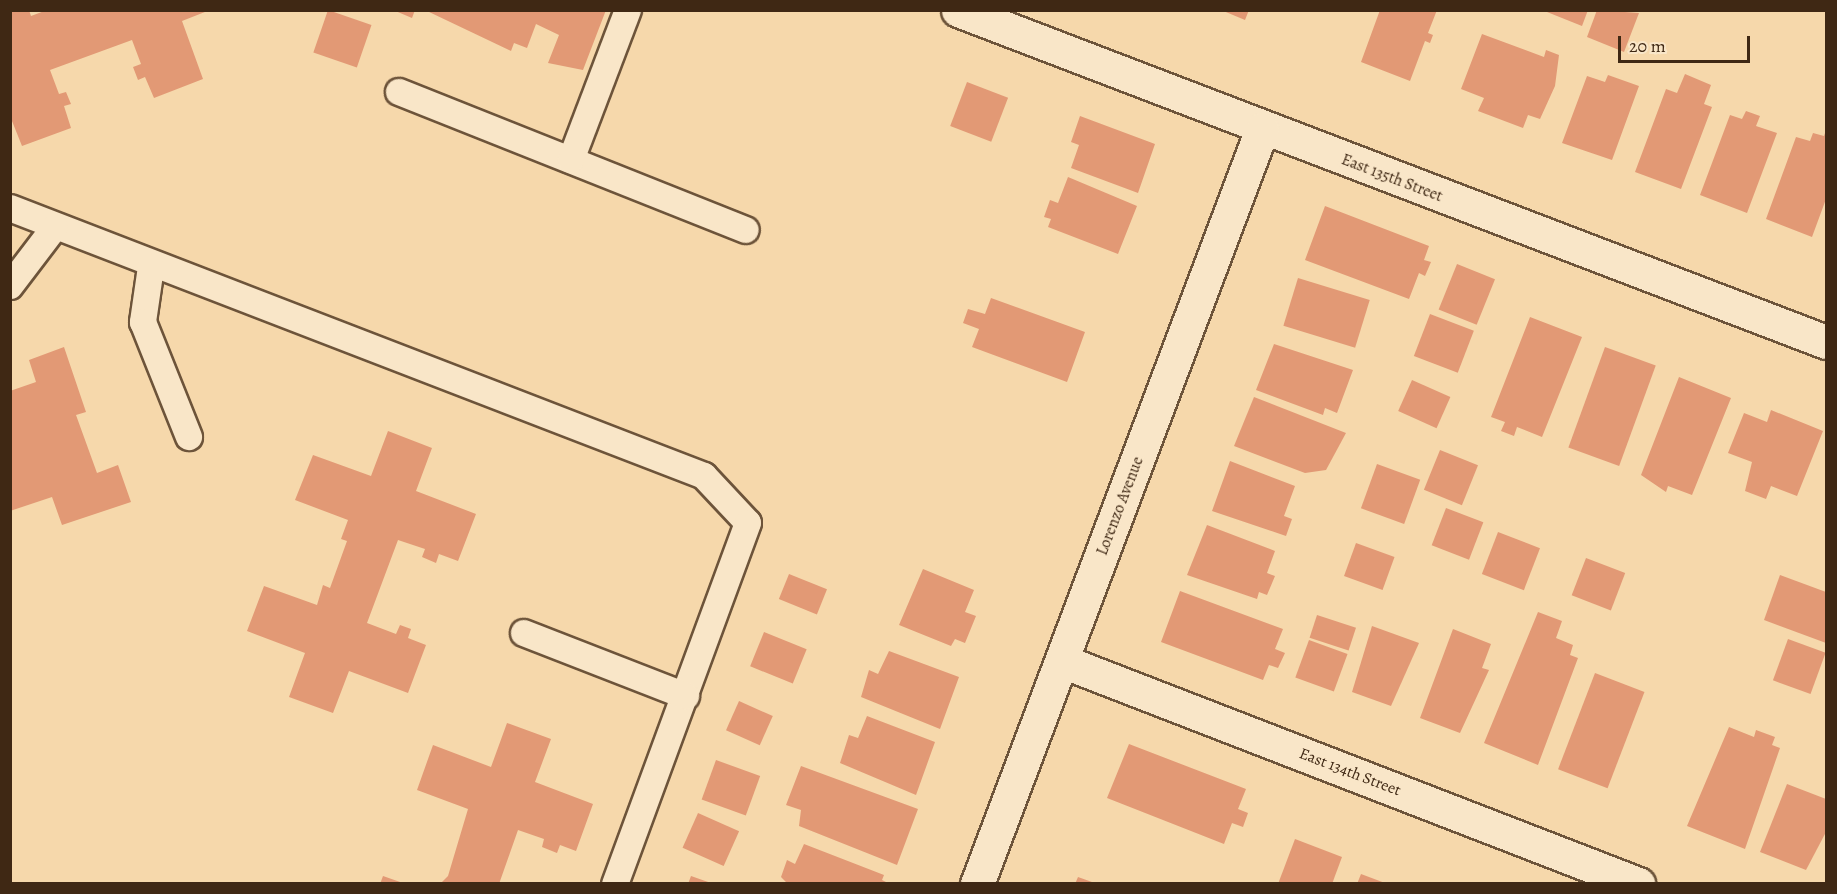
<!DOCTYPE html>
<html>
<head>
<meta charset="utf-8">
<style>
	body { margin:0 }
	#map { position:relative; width:1837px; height:894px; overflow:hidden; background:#f6d8ab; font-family:Alegreya,serif }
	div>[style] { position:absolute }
	.building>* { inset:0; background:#e29975; transform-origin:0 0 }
	.roads { filter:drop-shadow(2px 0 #6d543a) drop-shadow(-2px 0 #6d543a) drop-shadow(0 2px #6d543a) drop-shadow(0 -2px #6d543a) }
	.service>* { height:26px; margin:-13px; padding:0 13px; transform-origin:13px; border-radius:13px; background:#f9e6c8 }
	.minor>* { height:33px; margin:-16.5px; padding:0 16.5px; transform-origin:16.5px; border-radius:16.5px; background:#f9e6c8 }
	span { translate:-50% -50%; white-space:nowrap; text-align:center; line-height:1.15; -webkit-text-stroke:4.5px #f9e6c8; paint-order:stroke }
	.street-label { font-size:16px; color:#3f2814 }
	.frame { position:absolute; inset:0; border:12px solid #3f2814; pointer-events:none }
	.scale { position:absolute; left:1618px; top:36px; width:132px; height:27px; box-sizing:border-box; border:3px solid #3f2814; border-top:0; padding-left:8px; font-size:18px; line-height:21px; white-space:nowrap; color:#3f2814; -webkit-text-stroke:4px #f9e6c8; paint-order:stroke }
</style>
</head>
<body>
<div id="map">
	<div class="building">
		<div style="clip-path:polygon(10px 10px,29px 10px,31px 16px,47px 10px,210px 10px,182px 21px,203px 79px,154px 98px,145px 77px,138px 80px,133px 67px,141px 64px,132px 40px,50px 70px,59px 94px,66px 92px,71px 104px,64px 106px,71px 128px,22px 146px,10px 116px)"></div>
		<div style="left:328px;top:10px;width:46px;height:45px;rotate:19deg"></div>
		<div style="clip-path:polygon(393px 10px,415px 10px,412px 18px)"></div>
		<div style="clip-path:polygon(606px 10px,583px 70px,548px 63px,559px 35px,536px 24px,527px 48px,514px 43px,511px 51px,427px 11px)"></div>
		<div style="clip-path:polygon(1221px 10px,1249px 10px,1245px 20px)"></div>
		<div style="clip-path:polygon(1380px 10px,1437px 10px,1428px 33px,1433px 35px,1430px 43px,1425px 41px,1410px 81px,1361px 62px)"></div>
		<div style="clip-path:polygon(1542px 10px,1588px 10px,1582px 26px)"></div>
		<div style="clip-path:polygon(1597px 10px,1639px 13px,1624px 52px,1587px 37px)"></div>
		<div style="clip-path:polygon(1482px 34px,1544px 57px,1546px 50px,1559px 55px,1555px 86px,1540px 119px,1528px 115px,1523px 128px,1478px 111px,1484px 98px,1461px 89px)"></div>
		<div style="clip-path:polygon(1685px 74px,1711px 85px,1704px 104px,1712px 107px,1681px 189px,1635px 172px,1666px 89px,1677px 93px)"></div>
		<div style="clip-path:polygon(1608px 75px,1639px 86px,1612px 160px,1562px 143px,1587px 76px,1605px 82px)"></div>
		<div style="left:967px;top:82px;width:44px;height:47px;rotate:21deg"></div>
		<div style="clip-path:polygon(1746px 111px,1760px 116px,1756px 126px,1777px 133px,1747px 213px,1700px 195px,1730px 115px,1742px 119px)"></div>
		<div style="clip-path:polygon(1080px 116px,1155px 144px,1138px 193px,1071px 168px,1079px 145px,1071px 142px)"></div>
		<div style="clip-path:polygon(1826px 130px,1826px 199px,1812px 237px,1766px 219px,1796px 137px,1810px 141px,1813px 133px,1824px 136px)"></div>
		<div style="clip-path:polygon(1068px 177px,1137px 206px,1118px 254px,1048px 227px,1051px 219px,1044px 217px,1050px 200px,1058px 203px)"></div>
		<div style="clip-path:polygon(1325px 206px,1429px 246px,1424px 260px,1431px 262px,1425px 276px,1419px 273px,1409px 299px,1305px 260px)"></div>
		<div style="left:1457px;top:264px;width:41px;height:49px;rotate:22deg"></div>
		<div style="left:1298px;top:278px;width:75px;height:50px;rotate:17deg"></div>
		<div style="clip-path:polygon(991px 298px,1085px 332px,1067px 382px,972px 347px,979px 329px,963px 323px,968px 309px,985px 314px)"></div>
		<div style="left:1430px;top:314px;width:47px;height:45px;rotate:21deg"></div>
		<div style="clip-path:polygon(1530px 317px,1582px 337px,1542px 437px,1517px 427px,1514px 436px,1501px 431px,1505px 422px,1491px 417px)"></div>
		<div style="clip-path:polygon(1274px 344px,1353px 370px,1337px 413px,1325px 408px,1323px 415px,1256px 390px)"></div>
		<div style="clip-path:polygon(64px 347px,86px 412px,76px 415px,97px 473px,118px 465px,131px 502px,62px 525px,52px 497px,10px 511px,10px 391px,36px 382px,29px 360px)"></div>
		<div style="left:1605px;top:347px;width:54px;height:107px;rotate:20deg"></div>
		<div style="clip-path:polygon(1679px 377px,1731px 398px,1692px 495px,1668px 486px,1666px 492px,1641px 475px)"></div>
		<div style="left:1412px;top:380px;width:42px;height:34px;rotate:24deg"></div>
		<div style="clip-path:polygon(1254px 397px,1346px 433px,1326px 470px,1305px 473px,1234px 446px)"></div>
		<div style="clip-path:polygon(1771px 410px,1823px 431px,1797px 496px,1771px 486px,1766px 499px,1745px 491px,1752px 462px,1728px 453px,1744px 413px,1767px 422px)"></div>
		<div style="clip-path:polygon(388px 431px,432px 448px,416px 491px,476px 514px,458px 561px,439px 554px,436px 563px,422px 557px,425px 549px,398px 540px,367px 623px,396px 634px,400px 625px,411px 629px,408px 638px,426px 645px,408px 693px,349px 671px,333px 713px,289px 697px,305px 653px,247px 631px,264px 586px,317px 605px,323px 585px,330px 588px,347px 541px,341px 539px,348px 520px,295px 500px,313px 455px,371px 476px)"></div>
		<div style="left:1440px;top:450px;width:41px;height:43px;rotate:22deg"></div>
		<div style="clip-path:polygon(1230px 461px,1295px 486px,1284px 516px,1292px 519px,1286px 536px,1212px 511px)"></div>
		<div style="left:1377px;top:464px;width:46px;height:47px;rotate:20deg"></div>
		<div style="left:1446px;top:508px;width:40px;height:40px;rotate:21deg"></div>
		<div style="clip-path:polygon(1207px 525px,1275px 551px,1267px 573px,1275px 576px,1267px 595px,1259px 592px,1257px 599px,1187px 575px)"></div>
		<div style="left:1498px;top:532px;width:45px;height:45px;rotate:21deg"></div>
		<div style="left:1356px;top:543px;width:41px;height:35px;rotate:20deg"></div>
		<div style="left:1586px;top:558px;width:42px;height:40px;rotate:21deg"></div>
		<div style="clip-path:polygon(923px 569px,974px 590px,965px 612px,976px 616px,965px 643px,955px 639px,951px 646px,899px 625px)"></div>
		<div style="left:789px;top:574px;width:41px;height:27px;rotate:22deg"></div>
		<div style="clip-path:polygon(1780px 575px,1826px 592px,1826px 643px,1764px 620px)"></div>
		<div style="clip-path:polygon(1180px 591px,1283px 629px,1275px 649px,1285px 653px,1278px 668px,1269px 665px,1263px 680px,1161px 642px)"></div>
		<div style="clip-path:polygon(1538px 612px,1562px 621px,1556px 638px,1573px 645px,1570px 655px,1578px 658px,1538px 765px,1484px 743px)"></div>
		<div style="left:1317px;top:615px;width:41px;height:24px;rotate:18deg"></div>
		<div style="clip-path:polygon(1372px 626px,1419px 643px,1391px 706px,1352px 692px)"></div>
		<div style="clip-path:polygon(1453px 629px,1491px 644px,1482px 668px,1489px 670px,1460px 733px,1420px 718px)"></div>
		<div style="left:764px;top:632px;width:46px;height:37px;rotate:22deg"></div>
		<div style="left:1788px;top:639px;width:40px;height:44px;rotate:20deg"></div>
		<div style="left:1309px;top:640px;width:41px;height:40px;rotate:20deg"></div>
		<div style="clip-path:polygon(889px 651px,959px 677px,940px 729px,861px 697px,869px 670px,878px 674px)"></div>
		<div style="left:1595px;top:673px;width:53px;height:103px;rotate:21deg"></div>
		<div style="left:739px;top:701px;width:37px;height:32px;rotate:24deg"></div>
		<div style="clip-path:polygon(867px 716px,935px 742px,916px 795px,840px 763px,849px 735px,858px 738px)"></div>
		<div style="clip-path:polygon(507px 723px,551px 739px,535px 782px,593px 804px,576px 851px,560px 845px,557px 853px,542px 847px,544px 839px,518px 830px,499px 884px,440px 884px,448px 876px,468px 809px,417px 790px,433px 745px,491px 767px)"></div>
		<div style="clip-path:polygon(1729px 727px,1754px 737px,1756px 730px,1775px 737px,1772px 745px,1780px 748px,1745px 849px,1687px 826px)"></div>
		<div style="clip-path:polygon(1129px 744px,1246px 789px,1238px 809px,1248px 813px,1243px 827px,1232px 823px,1224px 844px,1107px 798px)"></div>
		<div style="left:716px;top:760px;width:47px;height:42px;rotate:20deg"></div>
		<div style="clip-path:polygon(801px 766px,918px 809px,897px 865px,799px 826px,801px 810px,786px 805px)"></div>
		<div style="clip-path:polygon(1787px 784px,1826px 799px,1826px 832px,1806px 870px,1760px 852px)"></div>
		<div style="left:698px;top:813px;width:45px;height:38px;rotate:24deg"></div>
		<div style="clip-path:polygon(1295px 839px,1342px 857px,1332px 884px,1278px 884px)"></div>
		<div style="clip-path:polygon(804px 844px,884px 875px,882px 880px,890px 884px,788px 884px,781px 877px,787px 860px,795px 864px)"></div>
		<div style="clip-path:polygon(1361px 874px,1385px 883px,1385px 884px,1357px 884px)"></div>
		<div style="clip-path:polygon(383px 876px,403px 883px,402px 884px,380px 884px)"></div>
		<div style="clip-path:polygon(691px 876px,711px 883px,711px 884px,688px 884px)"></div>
		<div style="clip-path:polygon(1078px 877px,1092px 882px,1104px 884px,1075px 884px)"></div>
	</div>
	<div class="roads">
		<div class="service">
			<div style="left:399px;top:92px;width:373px;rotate:21.7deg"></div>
			<div style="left:571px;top:160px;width:160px;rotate:-69.2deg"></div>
			<div style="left:10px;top:208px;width:744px;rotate:21.11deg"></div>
			<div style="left:704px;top:476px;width:64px;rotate:46.9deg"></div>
			<div style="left:748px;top:523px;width:385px;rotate:110.2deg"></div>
			<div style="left:151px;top:267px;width:56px;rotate:98.3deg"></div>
			<div style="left:143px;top:322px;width:124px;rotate:68.2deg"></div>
			<div style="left:10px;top:286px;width:74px;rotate:-52.7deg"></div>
			<div style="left:524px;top:633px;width:174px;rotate:21.3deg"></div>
		</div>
		<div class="minor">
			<div style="left:958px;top:10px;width:929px;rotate:20.93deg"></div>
			<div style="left:1062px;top:661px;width:618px;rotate:21.16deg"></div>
			<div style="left:977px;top:884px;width:807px;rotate:-69.32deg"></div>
		</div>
	</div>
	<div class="street-label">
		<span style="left:1392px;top:178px;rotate:21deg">East 135th Street</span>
		<span style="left:1120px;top:506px;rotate:-69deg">Lorenzo Avenue</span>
		<span style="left:1350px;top:772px;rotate:21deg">East 134th Street</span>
	</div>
	<div class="frame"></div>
	<div class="scale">20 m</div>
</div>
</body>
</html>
